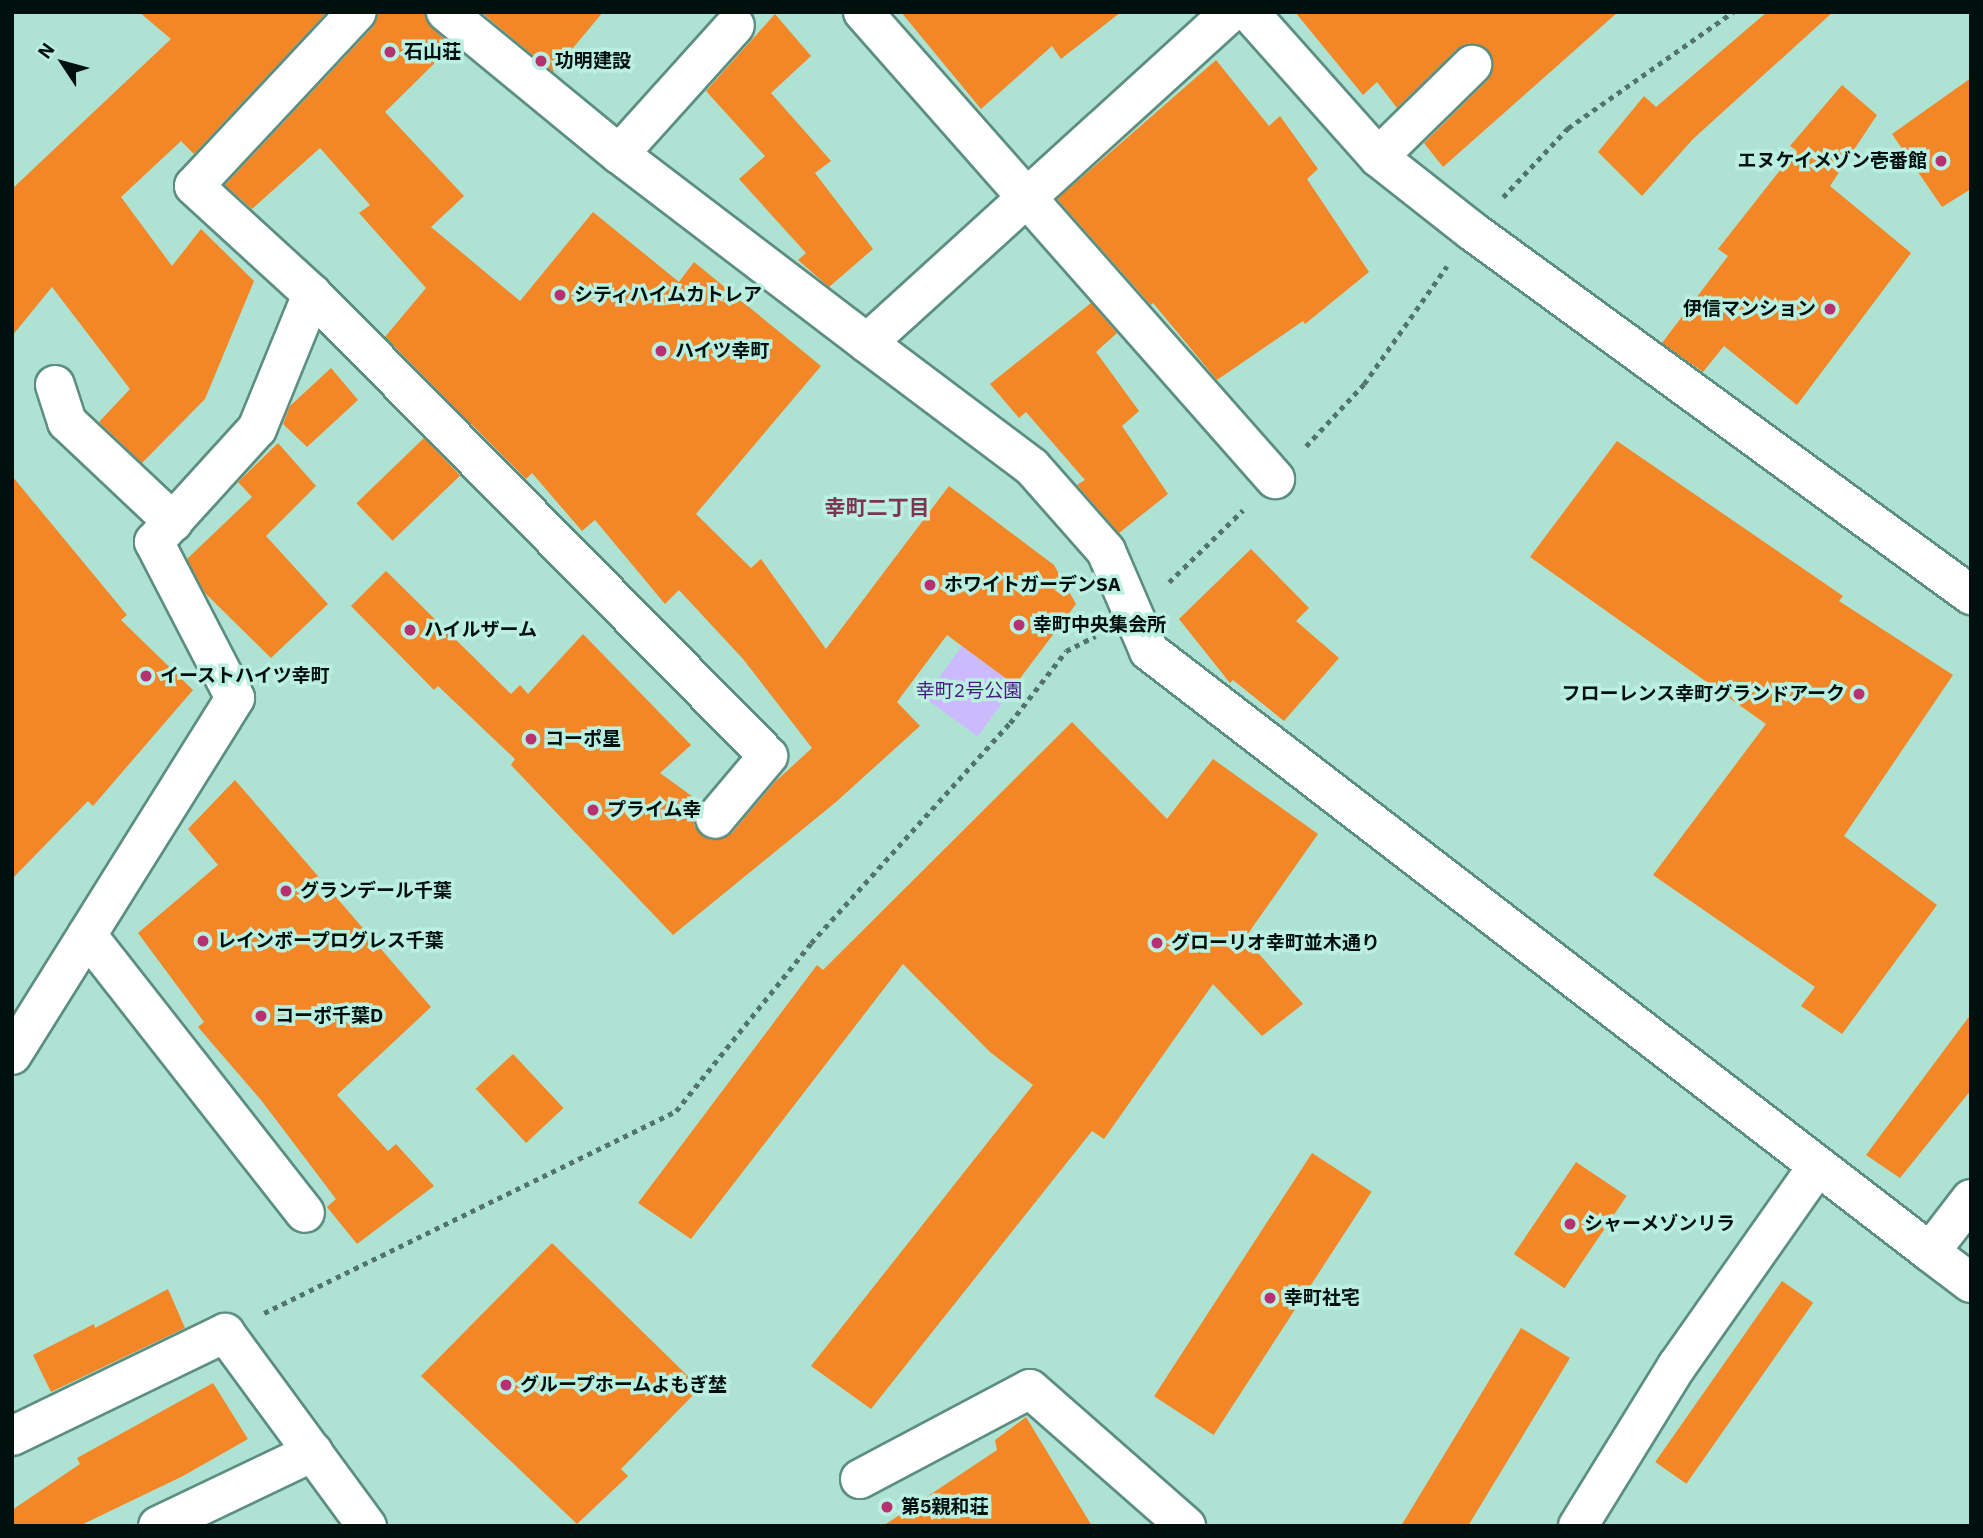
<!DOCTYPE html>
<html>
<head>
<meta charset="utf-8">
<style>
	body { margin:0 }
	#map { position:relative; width:1983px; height:1538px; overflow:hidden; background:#aee2d3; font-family:"IBM Plex Sans","Noto Sans JP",sans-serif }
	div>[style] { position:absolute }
	.green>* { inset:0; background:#cbbafd; transform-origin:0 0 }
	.building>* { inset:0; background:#f38626; transform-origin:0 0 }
	.path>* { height:4.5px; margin-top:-2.25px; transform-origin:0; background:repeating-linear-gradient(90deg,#53746b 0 5px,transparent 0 10px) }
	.roads { filter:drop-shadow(2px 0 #5c8e81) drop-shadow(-2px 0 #5c8e81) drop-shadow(0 2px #5c8e81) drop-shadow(0 -2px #5c8e81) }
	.minor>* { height:38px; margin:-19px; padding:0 19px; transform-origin:19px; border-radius:19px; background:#fff }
	.dots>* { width:19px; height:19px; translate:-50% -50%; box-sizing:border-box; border:4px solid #bbefe0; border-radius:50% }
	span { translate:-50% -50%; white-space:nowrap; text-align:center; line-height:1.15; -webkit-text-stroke:7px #bbefe0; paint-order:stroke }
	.poi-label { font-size:19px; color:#00100c; font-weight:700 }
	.left { translate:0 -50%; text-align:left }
	.right { translate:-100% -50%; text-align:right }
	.park-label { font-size:19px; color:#43197e }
	.neighbourhood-label { font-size:21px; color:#7a3652; font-weight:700 }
	.frame { position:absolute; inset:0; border:14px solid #00100c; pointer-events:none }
	.north { position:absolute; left:28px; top:28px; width:70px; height:70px; -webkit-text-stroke:5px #bbefe0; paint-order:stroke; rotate:306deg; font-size:19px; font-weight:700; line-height:28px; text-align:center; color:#00100c }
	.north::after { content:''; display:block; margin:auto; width:24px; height:32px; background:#00100c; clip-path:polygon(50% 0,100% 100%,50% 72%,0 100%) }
</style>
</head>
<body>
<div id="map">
	<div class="green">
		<div style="left:962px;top:646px;width:66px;height:64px;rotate:36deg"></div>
	</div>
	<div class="building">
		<div style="clip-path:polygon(139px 12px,327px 12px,194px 154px,181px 141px,121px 197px,172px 266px,201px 229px,254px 281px,205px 399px,142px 463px,99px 422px,130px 389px,52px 287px,12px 336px,12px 189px,171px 39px)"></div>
		<div style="clip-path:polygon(378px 12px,425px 12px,432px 28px,452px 46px,385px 112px,464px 196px,431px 227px,520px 301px,593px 212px,679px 282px,694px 262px,821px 366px,696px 514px,751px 568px,761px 559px,826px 649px,949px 486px,1054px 565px,1076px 604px,1015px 685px,947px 635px,897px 702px,920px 726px,836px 802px,673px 935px,511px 765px,515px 759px,438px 686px,434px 690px,351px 606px,386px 571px,511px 694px,520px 685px,528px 694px,583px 634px,691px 745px,660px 773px,700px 802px,694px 826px,711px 840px,732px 833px,775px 782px,812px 748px,743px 659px,679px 590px,665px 604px,595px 520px,582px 531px,532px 473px,526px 479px,385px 337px,426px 288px,359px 213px,370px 205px,320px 148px,252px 209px,225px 185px,373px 27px)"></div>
		<div style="clip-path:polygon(481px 12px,603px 12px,553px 72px)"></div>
		<div style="clip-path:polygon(901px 12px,1121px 12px,1061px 59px,1052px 46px,981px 109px)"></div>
		<div style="clip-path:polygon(1295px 12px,1618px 12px,1443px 167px,1424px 143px,1488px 80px,1493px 70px,1488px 50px,1477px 44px,1457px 49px,1397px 108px,1377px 82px,1363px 95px)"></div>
		<div style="clip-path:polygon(1767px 12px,1833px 12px,1693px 139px,1642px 196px,1598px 152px,1644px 96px,1656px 107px)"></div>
		<div style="clip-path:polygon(775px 14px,811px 56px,771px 93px,831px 161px,815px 173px,873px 249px,829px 287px,798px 260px,806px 253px,739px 179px,765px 156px,706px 91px)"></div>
		<div style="clip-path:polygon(1216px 60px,1269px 126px,1280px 116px,1318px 169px,1307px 179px,1369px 272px,1305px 324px,1303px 321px,1217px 380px,1153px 303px,1151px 305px,1057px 199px)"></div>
		<div style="clip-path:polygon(1971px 78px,1971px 189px,1942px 207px,1892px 134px)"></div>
		<div style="clip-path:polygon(1842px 85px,1877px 115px,1830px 186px,1911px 253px,1797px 405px,1724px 346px,1703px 372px,1662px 343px,1728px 256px,1718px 249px,1796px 150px,1790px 146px)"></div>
		<div style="clip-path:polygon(1091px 303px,1117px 333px,1096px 352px,1139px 411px,1122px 426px,1168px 494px,1119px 533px,1077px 485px,1085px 480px,1026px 412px,1019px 418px,990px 384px)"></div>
		<div style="clip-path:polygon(331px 368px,358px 400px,307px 447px,283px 424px,290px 406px)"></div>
		<div style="left:424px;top:438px;width:52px;height:94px;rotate:46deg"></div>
		<div style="clip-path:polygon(1617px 441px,1843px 596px,1839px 601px,1953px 675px,1844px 836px,1937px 905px,1842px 1034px,1801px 1006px,1815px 987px,1653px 875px,1766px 724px,1530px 557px)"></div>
		<div style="clip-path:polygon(278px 443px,316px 486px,266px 536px,328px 604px,271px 658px,205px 593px,187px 559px,252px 497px,238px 482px)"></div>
		<div style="clip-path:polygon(12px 476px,127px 615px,121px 620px,193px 690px,93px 806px,88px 801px,12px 879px)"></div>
		<div style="clip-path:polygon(1251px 549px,1309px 608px,1296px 621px,1339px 658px,1284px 721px,1233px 680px,1230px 683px,1179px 619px)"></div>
		<div style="clip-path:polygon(1072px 722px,1167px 819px,1213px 759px,1318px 834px,1245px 938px,1303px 1004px,1262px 1036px,1213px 984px,1104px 1139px,1092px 1131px,871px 1409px,811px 1366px,1033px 1085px,990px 1052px,903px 964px,691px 1239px,638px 1203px,817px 965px,823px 970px)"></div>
		<div style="clip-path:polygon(235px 780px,431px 1007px,337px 1095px,388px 1151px,396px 1144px,434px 1186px,357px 1244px,327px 1207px,336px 1199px,261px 1100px,198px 1027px,204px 1022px,138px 933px,218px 865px,188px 829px)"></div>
		<div style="clip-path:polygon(1971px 1014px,1971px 1090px,1900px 1178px,1866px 1155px)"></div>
		<div style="left:513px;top:1054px;width:74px;height:51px;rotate:47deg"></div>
		<div style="left:1312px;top:1153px;width:71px;height:290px;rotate:33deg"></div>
		<div style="left:1576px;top:1162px;width:61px;height:111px;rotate:34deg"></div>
		<div style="clip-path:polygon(552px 1243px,700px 1388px,621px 1469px,628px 1476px,577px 1524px,421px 1376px)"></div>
		<div style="left:1782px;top:1281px;width:38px;height:221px;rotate:35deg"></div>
		<div style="clip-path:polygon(168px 1289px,185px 1328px,51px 1392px,33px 1355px,94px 1324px,95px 1328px)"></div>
		<div style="clip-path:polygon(1521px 1328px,1570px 1358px,1468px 1526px,1401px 1526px)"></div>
		<div style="clip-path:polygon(213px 1383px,248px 1439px,183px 1476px,79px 1526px,12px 1526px,12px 1510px,80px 1464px,77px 1458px)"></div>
		<div style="clip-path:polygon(1026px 1417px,1092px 1526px,883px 1526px,997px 1450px,995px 1440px)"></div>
	</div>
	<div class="path">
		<div style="left:1503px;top:197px;width:95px;rotate:-46.7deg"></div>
		<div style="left:1568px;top:128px;width:202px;rotate:-35.1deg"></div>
		<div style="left:1306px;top:446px;width:85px;rotate:-46.9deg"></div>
		<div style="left:1364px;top:384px;width:144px;rotate:-54.9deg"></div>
		<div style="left:1169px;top:582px;width:103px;rotate:-44.2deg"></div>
		<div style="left:264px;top:1313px;width:459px;rotate:-26.1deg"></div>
		<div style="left:676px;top:1111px;width:216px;rotate:-51.2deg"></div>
		<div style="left:811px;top:943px;width:297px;rotate:-47.9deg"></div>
		<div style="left:1010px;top:723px;width:91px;rotate:-52.1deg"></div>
		<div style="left:1066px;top:651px;width:33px;rotate:-27deg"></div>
	</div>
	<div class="roads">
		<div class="minor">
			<div style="left:446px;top:12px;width:224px;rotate:39.4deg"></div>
			<div style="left:619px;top:154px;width:312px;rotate:37.3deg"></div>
			<div style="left:867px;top:343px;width:492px;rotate:-42.3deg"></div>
			<div style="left:863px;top:12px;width:623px;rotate:48.58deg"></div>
			<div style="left:1249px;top:12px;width:194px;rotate:48.3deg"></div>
			<div style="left:1378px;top:157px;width:120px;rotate:38.2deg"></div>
			<div style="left:1472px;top:231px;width:618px;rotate:36.11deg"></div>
			<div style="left:619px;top:154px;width:173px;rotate:-48deg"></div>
			<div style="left:1378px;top:157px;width:132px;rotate:-44.4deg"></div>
			<div style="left:312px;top:294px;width:649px;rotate:45.37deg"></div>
			<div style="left:768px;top:756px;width:82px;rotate:130.1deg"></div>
			<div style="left:867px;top:343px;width:206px;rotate:36.9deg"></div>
			<div style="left:1032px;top:467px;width:112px;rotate:48.6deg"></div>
			<div style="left:1106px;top:551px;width:109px;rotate:66.7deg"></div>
			<div style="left:1149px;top:651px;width:985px;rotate:37.58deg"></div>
			<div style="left:1930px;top:1252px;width:67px;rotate:-52.3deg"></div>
			<div style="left:55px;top:385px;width:39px;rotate:72deg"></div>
			<div style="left:67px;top:422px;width:146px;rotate:43.3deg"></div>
			<div style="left:87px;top:935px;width:353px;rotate:51.9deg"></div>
			<div style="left:12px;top:1055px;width:421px;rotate:-58deg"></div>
			<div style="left:235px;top:698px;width:176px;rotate:-117.4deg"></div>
			<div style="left:154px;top:542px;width:153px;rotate:-47.7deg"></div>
			<div style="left:257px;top:429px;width:146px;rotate:-67.8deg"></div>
			<div style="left:312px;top:294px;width:160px;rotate:-137.5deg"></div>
			<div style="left:194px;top:186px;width:238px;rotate:-46.9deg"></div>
			<div style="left:1930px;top:1252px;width:51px;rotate:37.1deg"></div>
			<div style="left:12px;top:1436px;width:237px;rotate:-25.8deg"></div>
			<div style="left:225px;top:1333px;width:240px;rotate:53.7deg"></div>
			<div style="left:860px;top:1479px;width:192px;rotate:-27.9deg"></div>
			<div style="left:1030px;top:1389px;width:208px;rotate:41.3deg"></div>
			<div style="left:158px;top:1526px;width:172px;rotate:-25.5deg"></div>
			<div style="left:1578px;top:1526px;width:188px;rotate:-58.3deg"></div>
			<div style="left:1677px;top:1366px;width:243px;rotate:-54.9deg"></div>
		</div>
	</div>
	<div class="dots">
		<div style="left:390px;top:52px;background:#b73071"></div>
		<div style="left:541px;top:61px;background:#b73071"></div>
		<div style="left:1941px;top:161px;background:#b73071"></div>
		<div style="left:560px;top:295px;background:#b73071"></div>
		<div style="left:1830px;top:309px;background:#b73071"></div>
		<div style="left:661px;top:351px;background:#b73071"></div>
		<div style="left:930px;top:585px;background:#b73071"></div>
		<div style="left:1019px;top:625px;background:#b73071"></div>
		<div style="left:410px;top:630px;background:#b73071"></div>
		<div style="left:146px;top:676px;background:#b73071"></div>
		<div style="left:1859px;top:694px;background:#b73071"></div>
		<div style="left:531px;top:739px;background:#b73071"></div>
		<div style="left:593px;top:810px;background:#b73071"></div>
		<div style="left:286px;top:891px;background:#b73071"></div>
		<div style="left:203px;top:941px;background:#b73071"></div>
		<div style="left:1157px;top:943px;background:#b73071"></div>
		<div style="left:261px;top:1016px;background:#b73071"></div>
		<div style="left:1570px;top:1224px;background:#b73071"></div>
		<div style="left:1270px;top:1298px;background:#b73071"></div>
		<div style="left:506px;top:1385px;background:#b73071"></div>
		<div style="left:887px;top:1507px;background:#b73071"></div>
	</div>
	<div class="poi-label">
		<span class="left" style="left:404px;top:52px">石山荘</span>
		<span class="left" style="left:555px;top:61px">功明建設</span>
		<span class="right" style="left:1927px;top:161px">エヌケイメゾン壱番館</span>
		<span class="left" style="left:574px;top:295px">シティハイムカトレア</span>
		<span class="right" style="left:1816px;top:309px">伊信マンション</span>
		<span class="left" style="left:675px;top:351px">ハイツ幸町</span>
		<span class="left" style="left:944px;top:585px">ホワイトガーデンSA</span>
		<span class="left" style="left:1033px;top:625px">幸町中央集会所</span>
		<span class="left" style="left:424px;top:630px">ハイルザーム</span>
		<span class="left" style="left:160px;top:676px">イーストハイツ幸町</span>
		<span class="right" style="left:1845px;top:694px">フローレンス幸町グランドアーク</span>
		<span class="left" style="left:545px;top:739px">コーポ星</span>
		<span class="left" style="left:607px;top:810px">プライム幸</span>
		<span class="left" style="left:300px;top:891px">グランデール千葉</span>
		<span class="left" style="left:217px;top:941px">レインボープログレス千葉</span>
		<span class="left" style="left:1171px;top:943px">グローリオ幸町並木通り</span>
		<span class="left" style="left:275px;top:1016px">コーポ千葉D</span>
		<span class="left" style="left:1584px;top:1224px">シャーメゾンリラ</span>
		<span class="left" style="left:1284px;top:1298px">幸町社宅</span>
		<span class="left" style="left:520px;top:1385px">グループホームよもぎ埜</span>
		<span class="left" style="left:901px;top:1507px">第5親和荘</span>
	</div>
	<div class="park-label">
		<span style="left:969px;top:691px">幸町2号公園</span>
	</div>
	<div class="neighbourhood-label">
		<span style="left:877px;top:507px">幸町二丁目</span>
	</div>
	<div class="frame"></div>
	<div class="north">N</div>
</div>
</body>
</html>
